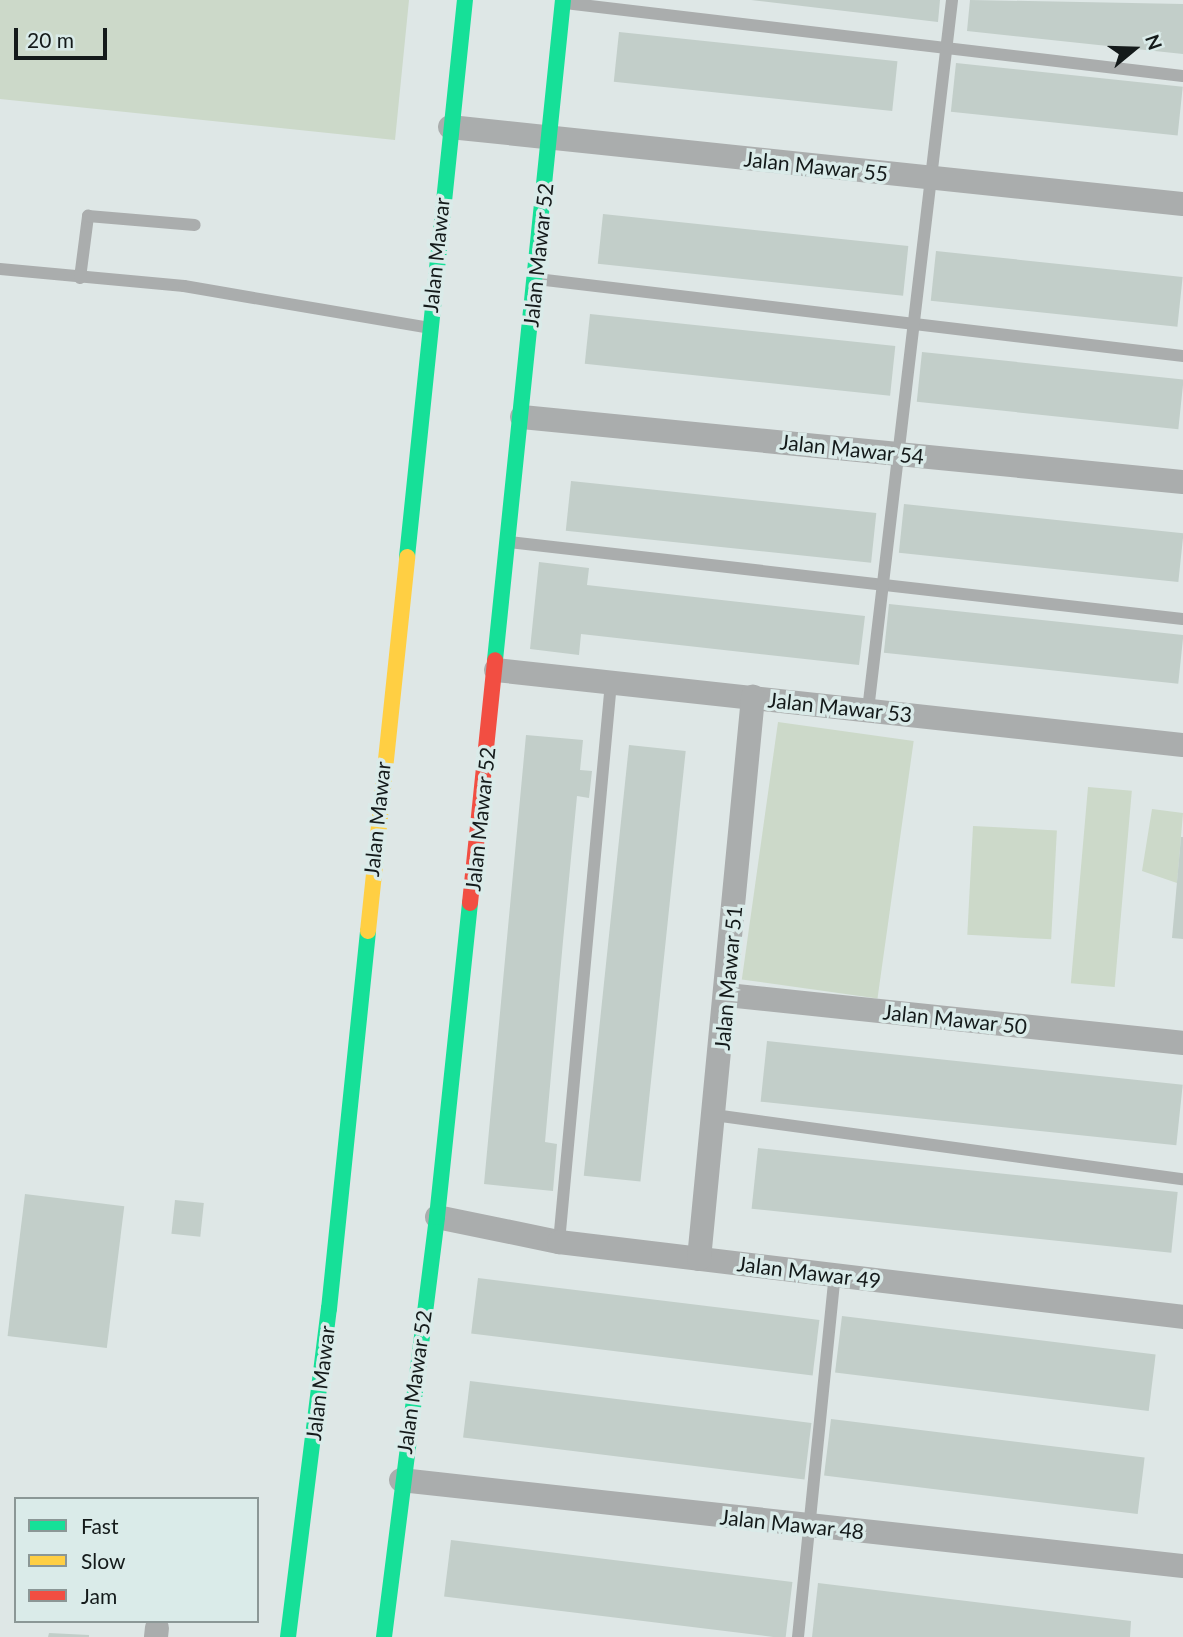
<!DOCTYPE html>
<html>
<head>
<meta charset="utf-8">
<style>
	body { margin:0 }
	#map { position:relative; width:1183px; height:1637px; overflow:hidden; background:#dee7e6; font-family:Lato,sans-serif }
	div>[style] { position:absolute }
	.green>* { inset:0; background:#ccd9c9; transform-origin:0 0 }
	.building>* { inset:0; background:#c2cec9; transform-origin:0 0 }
	.lane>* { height:12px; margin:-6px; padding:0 6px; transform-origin:6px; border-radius:6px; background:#aaadad }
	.street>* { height:24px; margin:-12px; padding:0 12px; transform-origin:12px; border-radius:12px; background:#aaadad }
	.fast>* { height:16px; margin:-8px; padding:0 8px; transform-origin:8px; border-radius:8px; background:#16e098 }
	.slow>* { height:16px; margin:-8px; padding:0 8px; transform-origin:8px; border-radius:8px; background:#ffcf43 }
	.jam>* { height:16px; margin:-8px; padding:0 8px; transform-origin:8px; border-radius:8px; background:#f24e42 }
	span { translate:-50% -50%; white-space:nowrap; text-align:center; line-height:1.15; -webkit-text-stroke:7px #daebe9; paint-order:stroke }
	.street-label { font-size:21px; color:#141a1a }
	.legend { position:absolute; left:14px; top:1497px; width:245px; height:126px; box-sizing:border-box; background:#daebe9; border:2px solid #8b9796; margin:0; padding:9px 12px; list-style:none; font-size:21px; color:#141a1a }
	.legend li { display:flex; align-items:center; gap:14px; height:35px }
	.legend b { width:35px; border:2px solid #8b9796 }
	.north { position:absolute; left:1099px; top:14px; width:70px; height:70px; -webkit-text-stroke:5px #daebe9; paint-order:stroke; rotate:71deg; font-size:19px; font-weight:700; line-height:28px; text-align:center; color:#141a1a }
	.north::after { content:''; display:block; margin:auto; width:24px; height:32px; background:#141a1a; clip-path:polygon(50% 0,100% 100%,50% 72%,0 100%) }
	.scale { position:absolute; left:14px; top:28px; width:93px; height:32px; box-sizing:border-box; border:4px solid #141a1a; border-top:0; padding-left:9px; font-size:21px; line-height:24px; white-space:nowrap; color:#141a1a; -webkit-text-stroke:5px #daebe9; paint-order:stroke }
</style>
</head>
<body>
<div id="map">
	<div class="green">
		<div style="clip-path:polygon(0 0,409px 0,395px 140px,0 99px)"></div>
		<div style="left:778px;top:722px;width:137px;height:260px;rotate:8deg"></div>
		<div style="left:1088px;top:787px;width:44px;height:197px;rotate:5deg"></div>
		<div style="clip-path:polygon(1152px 809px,1183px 813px,1177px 883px,1142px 871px)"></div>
		<div style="left:973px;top:826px;width:84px;height:109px;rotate:3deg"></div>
	</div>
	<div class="building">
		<div style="clip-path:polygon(751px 0,940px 0,938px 22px)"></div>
		<div style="clip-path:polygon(970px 0,1183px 4px,1183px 54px,967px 31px)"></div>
		<div style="left:619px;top:32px;width:280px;height:50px;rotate:6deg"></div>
		<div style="left:956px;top:63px;width:228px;height:49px;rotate:6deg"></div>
		<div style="left:603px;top:214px;width:307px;height:50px;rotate:6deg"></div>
		<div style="left:936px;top:251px;width:248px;height:50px;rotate:6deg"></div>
		<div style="left:590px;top:314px;width:307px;height:50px;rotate:6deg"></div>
		<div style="left:922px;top:352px;width:263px;height:50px;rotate:6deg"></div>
		<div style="left:571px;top:481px;width:307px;height:50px;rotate:6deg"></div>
		<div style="left:904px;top:504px;width:281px;height:49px;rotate:6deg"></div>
		<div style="clip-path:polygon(539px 562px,589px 568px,587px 585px,865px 616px,859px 665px,581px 634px,579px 655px,530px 649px)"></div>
		<div style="left:889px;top:604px;width:296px;height:49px;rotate:6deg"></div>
		<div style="clip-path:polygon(526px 735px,583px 740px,580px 770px,592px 771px,589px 798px,577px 796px,563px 941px,545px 1142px,557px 1144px,553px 1191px,484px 1184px)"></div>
		<div style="left:629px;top:745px;width:57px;height:433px;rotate:6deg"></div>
		<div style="clip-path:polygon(1181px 837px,1183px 837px,1183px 939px,1172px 938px)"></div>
		<div style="left:767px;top:1041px;width:418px;height:61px;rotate:6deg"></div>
		<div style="left:758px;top:1148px;width:422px;height:61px;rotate:6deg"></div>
		<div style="left:25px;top:1194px;width:100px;height:143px;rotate:7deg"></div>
		<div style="left:175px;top:1200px;width:29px;height:34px;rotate:6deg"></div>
		<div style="left:478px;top:1278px;width:344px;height:56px;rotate:7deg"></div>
		<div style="left:842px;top:1316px;width:316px;height:57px;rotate:7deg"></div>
		<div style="left:470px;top:1381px;width:344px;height:57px;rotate:7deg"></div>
		<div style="left:831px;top:1419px;width:316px;height:57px;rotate:7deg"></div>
		<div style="left:451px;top:1540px;width:344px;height:57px;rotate:7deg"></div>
		<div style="clip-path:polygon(818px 1583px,1131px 1621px,1130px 1637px,812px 1637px)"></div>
		<div style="clip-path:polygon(49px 1633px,89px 1635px,89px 1637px,48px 1637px)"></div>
	</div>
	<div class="lane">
		<div style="left:565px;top:3px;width:622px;rotate:6.74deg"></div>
		<div style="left:0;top:269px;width:185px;rotate:5.3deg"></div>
		<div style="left:184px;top:286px;width:249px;rotate:9.7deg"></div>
		<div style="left:80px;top:278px;width:63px;rotate:-82.6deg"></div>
		<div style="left:88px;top:216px;width:107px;rotate:4.8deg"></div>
		<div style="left:537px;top:279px;width:651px;rotate:6.8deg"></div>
		<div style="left:509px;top:542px;width:678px;rotate:6.52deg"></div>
		<div style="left:868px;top:710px;width:715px;rotate:-83.25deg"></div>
		<div style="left:714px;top:1115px;width:473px;rotate:7.8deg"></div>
		<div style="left:559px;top:1242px;width:562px;rotate:-84.69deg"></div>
		<div style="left:798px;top:1637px;width:365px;rotate:-84.2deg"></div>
	</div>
	<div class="street">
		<div style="left:450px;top:127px;width:737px;rotate:6deg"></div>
		<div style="left:522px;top:417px;width:664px;rotate:5.62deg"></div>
		<div style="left:496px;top:670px;width:691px;rotate:6.23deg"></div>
		<div style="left:727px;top:995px;width:459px;rotate:6deg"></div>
		<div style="left:437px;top:1217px;width:125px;rotate:11.6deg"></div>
		<div style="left:559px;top:1242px;width:628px;rotate:6.85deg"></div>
		<div style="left:699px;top:1259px;width:565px;rotate:-84.51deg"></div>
		<div style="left:401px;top:1480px;width:787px;rotate:6.28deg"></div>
		<div style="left:156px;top:1637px;width:9px;rotate:-84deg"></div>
	</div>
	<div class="fast">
		<div style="left:407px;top:557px;width:560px;rotate:-84.06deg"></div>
		<div style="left:495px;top:660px;width:663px;rotate:-84.12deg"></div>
		<div style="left:288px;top:1637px;width:331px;rotate:-82.9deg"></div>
		<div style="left:329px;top:1309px;width:380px;rotate:-84.1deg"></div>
		<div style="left:384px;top:1637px;width:423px;rotate:-82.8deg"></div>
		<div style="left:437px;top:1217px;width:316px;rotate:-84deg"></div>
	</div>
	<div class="slow">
		<div style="left:368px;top:931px;width:376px;rotate:-84deg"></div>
	</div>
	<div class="jam">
		<div style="left:470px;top:903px;width:244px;rotate:-84.1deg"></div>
	</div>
	<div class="street-label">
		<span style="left:816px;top:166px;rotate:6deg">Jalan Mawar 55</span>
		<span style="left:436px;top:255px;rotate:-84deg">Jalan Mawar</span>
		<span style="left:538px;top:255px;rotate:-84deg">Jalan Mawar 52</span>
		<span style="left:852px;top:449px;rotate:6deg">Jalan Mawar 54</span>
		<span style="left:840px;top:707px;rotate:6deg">Jalan Mawar 53</span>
		<span style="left:377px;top:819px;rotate:-84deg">Jalan Mawar</span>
		<span style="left:480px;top:819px;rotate:-84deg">Jalan Mawar 52</span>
		<span style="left:728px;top:978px;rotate:-85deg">Jalan Mawar 51</span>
		<span style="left:955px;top:1019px;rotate:6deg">Jalan Mawar 50</span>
		<span style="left:809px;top:1272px;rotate:7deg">Jalan Mawar 49</span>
		<span style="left:414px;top:1382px;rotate:-82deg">Jalan Mawar 52</span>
		<span style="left:320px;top:1383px;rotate:-83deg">Jalan Mawar</span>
		<span style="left:792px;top:1524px;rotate:6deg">Jalan Mawar 48</span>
	</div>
	<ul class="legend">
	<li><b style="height:9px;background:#16e098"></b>Fast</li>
	<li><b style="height:9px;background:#ffcf43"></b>Slow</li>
	<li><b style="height:9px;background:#f24e42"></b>Jam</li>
	</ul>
	<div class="north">N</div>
	<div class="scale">20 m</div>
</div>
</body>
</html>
